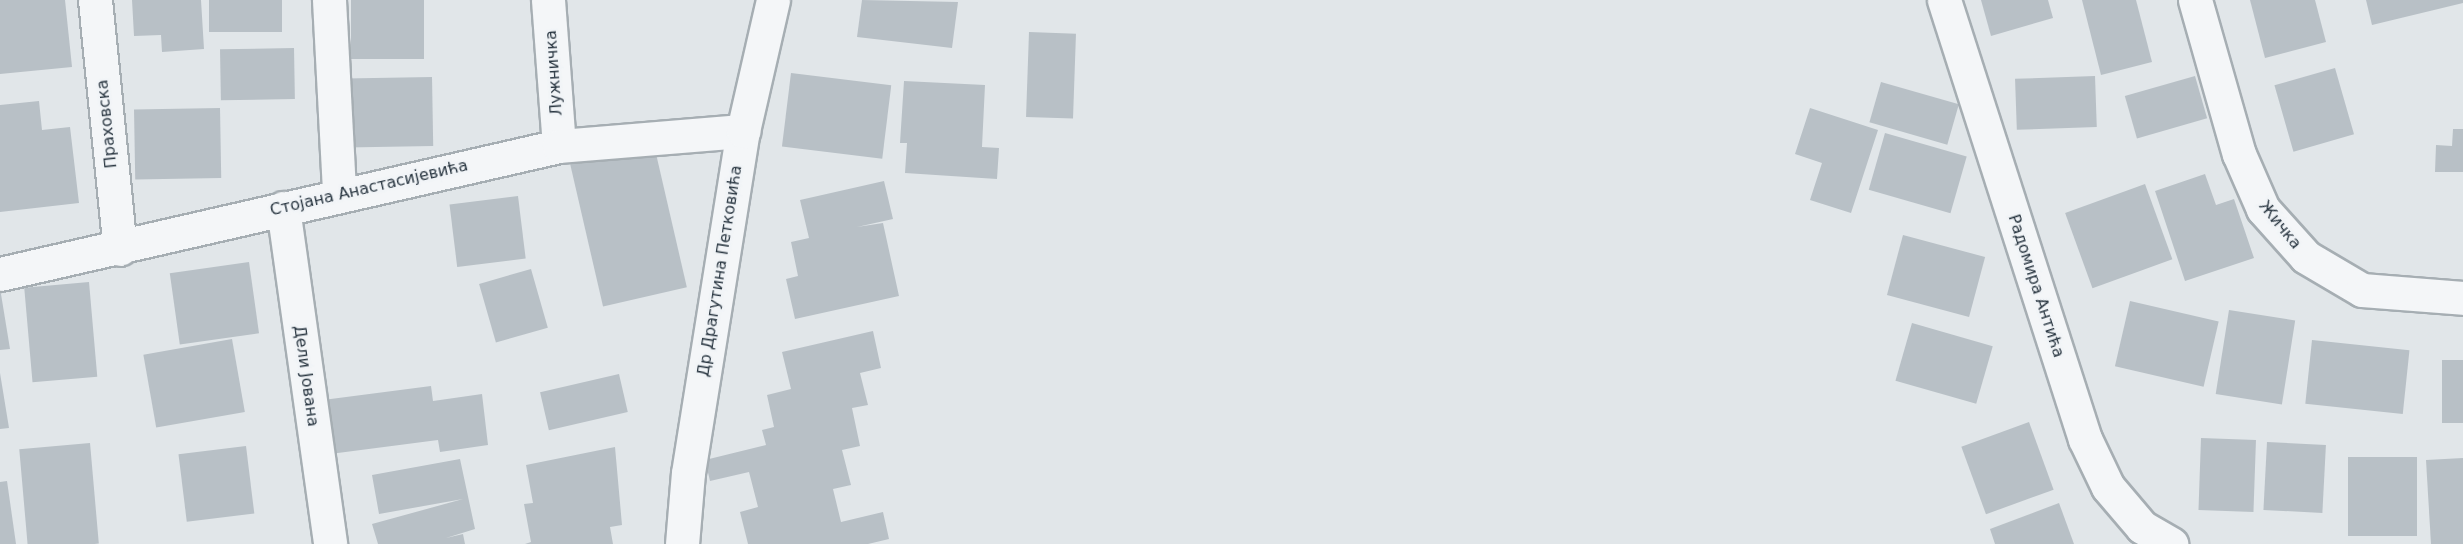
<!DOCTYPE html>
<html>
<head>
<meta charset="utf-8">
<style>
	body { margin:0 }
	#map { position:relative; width:2463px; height:544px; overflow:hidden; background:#e1e6e9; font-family:"DejaVu Sans",sans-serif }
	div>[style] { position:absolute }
	.building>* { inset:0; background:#b8c0c6; transform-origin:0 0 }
	.roads { filter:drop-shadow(2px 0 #a6aeb3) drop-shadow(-2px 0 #a6aeb3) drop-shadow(0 2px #a6aeb3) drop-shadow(0 -2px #a6aeb3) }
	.minor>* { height:33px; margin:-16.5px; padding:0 16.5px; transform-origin:16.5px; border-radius:16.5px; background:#f4f6f8 }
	span { translate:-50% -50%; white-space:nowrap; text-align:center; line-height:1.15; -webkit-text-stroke:5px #f1f4f7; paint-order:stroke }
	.street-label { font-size:16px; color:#293641 }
</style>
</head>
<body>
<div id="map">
	<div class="building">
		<div style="clip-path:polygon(0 0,65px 0,72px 67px,0 74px)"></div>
		<div style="clip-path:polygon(132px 0,201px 0,204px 49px,162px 52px,161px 35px,134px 36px)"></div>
		<div style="left:209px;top:0;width:73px;height:32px"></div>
		<div style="left:351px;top:0;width:73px;height:59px"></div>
		<div style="clip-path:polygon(862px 0,958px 2px,952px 48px,857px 37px)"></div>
		<div style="clip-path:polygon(1981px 0,2048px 0,2053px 18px,1991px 36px)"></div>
		<div style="clip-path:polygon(2082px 0,2136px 0,2152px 62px,2101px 75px)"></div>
		<div style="clip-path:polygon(2250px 0,2315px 0,2326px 42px,2265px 58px)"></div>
		<div style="clip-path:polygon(2366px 0,2463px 0,2463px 3px,2372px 25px)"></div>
		<div style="left:1029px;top:32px;width:47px;height:85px;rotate:2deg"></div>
		<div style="left:294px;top:48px;width:51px;height:74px;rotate:89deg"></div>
		<div style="left:2335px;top:68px;width:69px;height:63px;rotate:74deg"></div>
		<div style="left:791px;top:73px;width:101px;height:74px;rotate:7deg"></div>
		<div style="left:2095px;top:76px;width:51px;height:80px;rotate:88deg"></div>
		<div style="left:2195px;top:76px;width:44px;height:73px;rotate:74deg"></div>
		<div style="left:432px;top:77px;width:69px;height:87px;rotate:89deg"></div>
		<div style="clip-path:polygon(904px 81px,985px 85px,982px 147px,999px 148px,997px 179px,905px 173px,907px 143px,900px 143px)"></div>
		<div style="left:1881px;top:82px;width:81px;height:42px;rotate:16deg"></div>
		<div style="clip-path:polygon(39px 101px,42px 130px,70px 127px,79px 203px,0 212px,0 105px)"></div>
		<div style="left:220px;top:108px;width:70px;height:86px;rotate:89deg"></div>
		<div style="clip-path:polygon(1810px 108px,1878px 130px,1851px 213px,1810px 200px,1822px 163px,1795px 154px)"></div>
		<div style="clip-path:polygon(2453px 129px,2463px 129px,2463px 172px,2435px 172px,2436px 145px,2452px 146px)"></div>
		<div style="left:1885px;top:133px;width:85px;height:59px;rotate:16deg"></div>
		<div style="left:654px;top:145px;width:146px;height:86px;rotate:77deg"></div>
		<div style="clip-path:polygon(2205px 174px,2216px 205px,2234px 199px,2254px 258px,2185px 281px,2155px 191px)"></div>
		<div style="clip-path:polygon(884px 181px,893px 219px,857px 227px,883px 223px,899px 296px,795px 319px,786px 279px,798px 276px,791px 242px,809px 238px,800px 200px)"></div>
		<div style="left:2145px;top:184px;width:80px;height:85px;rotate:70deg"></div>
		<div style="left:518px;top:196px;width:63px;height:69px;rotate:83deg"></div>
		<div style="left:1903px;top:235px;width:85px;height:62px;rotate:15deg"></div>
		<div style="left:249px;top:262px;width:72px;height:80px;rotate:82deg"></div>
		<div style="left:531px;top:269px;width:61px;height:54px;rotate:74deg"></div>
		<div style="left:89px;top:282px;width:95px;height:65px;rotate:85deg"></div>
		<div style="clip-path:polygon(0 288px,10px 349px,0 350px)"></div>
		<div style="left:2130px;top:301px;width:91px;height:67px;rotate:13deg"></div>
		<div style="left:2229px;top:310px;width:67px;height:85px;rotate:9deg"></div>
		<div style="left:1912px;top:323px;width:84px;height:60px;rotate:16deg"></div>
		<div style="clip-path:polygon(873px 331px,881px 368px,860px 373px,868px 405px,852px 408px,860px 446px,842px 450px,851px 485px,833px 489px,841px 522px,883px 512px,889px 539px,868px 544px,748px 544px,740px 512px,758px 507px,749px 472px,710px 481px,705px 460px,766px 445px,762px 430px,774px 427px,767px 395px,791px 389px,782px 352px)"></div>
		<div style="left:232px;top:339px;width:74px;height:90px;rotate:80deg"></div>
		<div style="left:2312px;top:340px;width:98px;height:64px;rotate:6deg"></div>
		<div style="left:2463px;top:360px;width:63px;height:21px;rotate:90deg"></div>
		<div style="clip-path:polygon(0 373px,9px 428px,0 429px)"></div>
		<div style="left:619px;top:374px;width:39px;height:81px;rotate:77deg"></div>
		<div style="clip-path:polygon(431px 386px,433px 401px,482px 394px,488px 445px,440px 452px,438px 440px,330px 454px,323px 400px)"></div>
		<div style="left:2029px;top:422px;width:72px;height:72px;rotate:70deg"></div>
		<div style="left:2201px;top:438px;width:55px;height:72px;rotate:2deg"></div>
		<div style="left:2267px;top:442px;width:59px;height:68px;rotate:3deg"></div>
		<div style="left:90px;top:443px;width:101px;height:71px;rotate:85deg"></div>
		<div style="left:246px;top:446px;width:68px;height:68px;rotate:83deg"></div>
		<div style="clip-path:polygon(615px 447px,622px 525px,610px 527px,613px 544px,525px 544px,531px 542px,524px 504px,533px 503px,526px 465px)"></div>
		<div style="left:2348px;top:457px;width:69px;height:79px"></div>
		<div style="clip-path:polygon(2463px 458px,2463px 544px,2431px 544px,2426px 460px)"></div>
		<div style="clip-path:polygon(460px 459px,475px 529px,446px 538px,463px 534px,465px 544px,378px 544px,372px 524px,463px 499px,379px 514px,372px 475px)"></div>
		<div style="clip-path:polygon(7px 481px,16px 544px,0 544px,0 482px)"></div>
		<div style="clip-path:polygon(2059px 503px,2074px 544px,1995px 544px,1990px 529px)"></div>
	</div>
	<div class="roads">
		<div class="minor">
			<div style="left:95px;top:0;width:250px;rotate:84.3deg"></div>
			<div style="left:329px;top:0;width:194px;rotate:87deg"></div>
			<div style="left:548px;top:0;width:146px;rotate:85.7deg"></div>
			<div style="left:1944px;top:0;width:461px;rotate:72.2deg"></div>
			<div style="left:2085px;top:439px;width:53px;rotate:64.4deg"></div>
			<div style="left:2108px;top:487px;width:52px;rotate:49.6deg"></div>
			<div style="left:2142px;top:527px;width:34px;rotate:30deg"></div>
			<div style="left:2195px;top:0;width:160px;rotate:74.1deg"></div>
			<div style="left:2239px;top:154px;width:60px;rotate:66.4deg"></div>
			<div style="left:2263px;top:209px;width:64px;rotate:48.1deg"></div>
			<div style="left:2306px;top:257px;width:65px;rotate:30.5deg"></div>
			<div style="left:2362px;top:290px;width:101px;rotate:4.5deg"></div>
			<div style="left:283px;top:208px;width:339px;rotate:82deg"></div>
			<div style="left:0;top:274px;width:573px;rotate:-12.9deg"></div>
			<div style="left:559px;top:146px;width:185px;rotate:-4.7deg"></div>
			<div style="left:682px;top:544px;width:71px;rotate:-85.2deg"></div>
			<div style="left:688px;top:473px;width:346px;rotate:-80.9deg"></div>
			<div style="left:743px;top:131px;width:134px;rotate:-77.1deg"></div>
		</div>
	</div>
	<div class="street-label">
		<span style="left:554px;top:73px;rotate:-94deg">Лужничка</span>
		<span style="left:107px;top:124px;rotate:-96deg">Праховска</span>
		<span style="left:369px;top:188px;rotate:-13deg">Стојана Анастасијевића</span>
		<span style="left:2280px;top:225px;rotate:51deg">Жичка</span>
		<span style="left:720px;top:271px;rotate:-81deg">Др Драгутина Петковића</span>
		<span style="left:2036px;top:286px;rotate:72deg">Радомира Антића</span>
		<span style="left:306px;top:376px;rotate:82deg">Дели Јована</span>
	</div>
</div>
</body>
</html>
